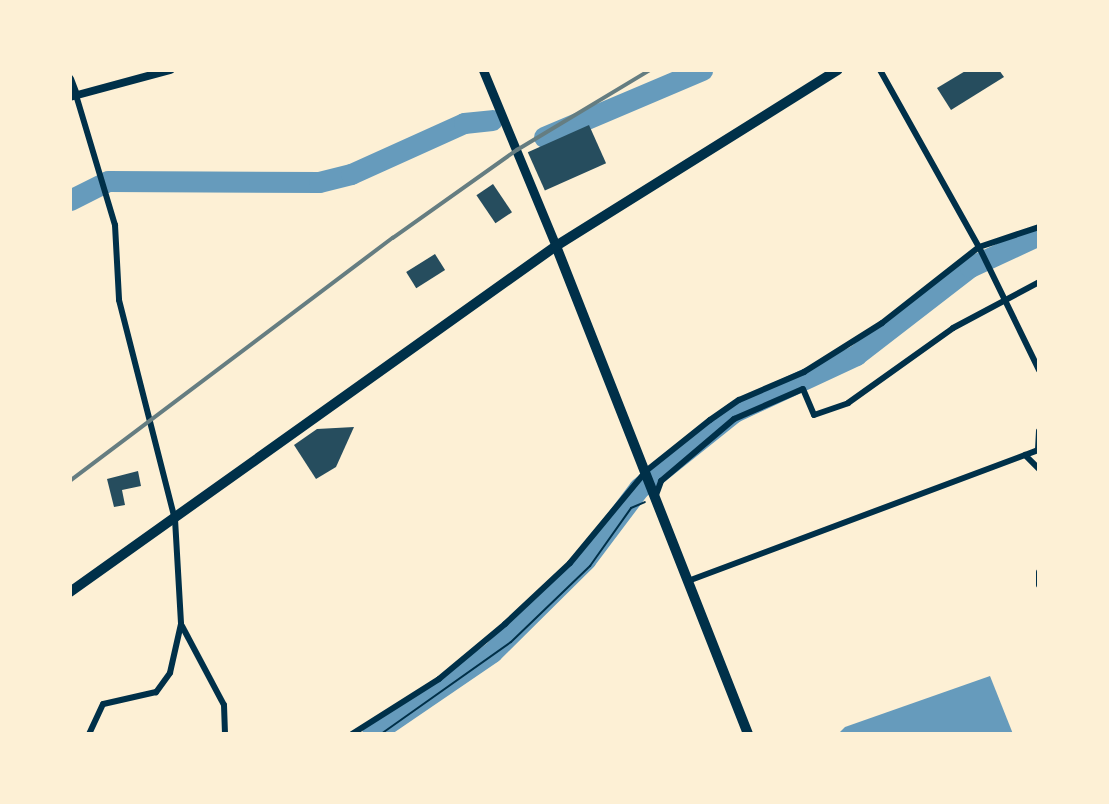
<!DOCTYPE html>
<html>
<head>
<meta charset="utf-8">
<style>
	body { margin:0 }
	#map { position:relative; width:1109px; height:804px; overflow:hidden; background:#fdf0d5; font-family:Mulish,sans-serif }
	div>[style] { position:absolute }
	.water>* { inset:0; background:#669bbc }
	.river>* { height:21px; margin:-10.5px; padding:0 10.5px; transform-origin:10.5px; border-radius:10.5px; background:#669bbc }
	.building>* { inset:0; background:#264d5e; transform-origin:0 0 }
	.path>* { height:2px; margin:-1px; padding:0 1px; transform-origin:1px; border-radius:1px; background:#003049 }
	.minor>* { height:6px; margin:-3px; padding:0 3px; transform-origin:3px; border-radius:3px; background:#003049 }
	.tertiary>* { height:8px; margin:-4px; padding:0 4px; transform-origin:4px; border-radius:4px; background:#003049 }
	.secondary>* { height:9px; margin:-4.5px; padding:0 4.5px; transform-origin:4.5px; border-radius:4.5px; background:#003049 }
	.primary>* { height:10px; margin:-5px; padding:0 5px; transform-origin:5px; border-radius:5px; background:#003049 }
	.trunk>* { height:10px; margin:-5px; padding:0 5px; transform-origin:5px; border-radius:5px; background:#003049 }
	.rail>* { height:3.5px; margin:-1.75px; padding:0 1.75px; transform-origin:1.75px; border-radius:1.75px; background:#657d81 }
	span { translate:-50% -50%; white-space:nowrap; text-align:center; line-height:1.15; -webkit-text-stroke:7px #fdf0d5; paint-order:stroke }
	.frame { position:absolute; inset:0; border:72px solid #fdf0d5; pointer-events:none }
</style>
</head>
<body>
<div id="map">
	<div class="water">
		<div style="clip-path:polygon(990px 676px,1013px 734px,840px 732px,845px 727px)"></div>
	</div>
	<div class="river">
		<div style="left:544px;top:137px;width:172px;rotate:-23deg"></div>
		<div style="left:70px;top:200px;width:42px;rotate:-26.6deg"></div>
		<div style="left:108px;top:181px;width:211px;rotate:0.3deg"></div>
		<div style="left:319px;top:182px;width:33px;rotate:-14deg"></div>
		<div style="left:351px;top:174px;width:124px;rotate:-24.3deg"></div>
		<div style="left:464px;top:123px;width:28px;rotate:-6deg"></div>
		<div style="left:372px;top:734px;width:145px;rotate:-34.3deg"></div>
		<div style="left:492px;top:652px;width:131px;rotate:-44.7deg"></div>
		<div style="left:585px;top:560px;width:90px;rotate:-53.1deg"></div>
		<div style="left:639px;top:488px;width:122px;rotate:-38.7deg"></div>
		<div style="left:734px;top:412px;width:135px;rotate:-25deg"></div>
		<div style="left:856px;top:355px;width:144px;rotate:-37.7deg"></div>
		<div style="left:970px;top:267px;width:76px;rotate:-24.9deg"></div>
	</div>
	<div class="building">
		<div style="clip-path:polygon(967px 70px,999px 70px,1004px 77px,951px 110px,937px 88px)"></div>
		<div style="left:589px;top:125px;width:42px;height:67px;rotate:66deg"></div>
		<div style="left:493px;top:184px;width:34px;height:20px;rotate:56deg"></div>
		<div style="left:435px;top:254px;width:19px;height:34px;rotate:58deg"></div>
		<div style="clip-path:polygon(354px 427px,336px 467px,316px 479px,294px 445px,317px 429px)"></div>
		<div style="clip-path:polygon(138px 471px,141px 486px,122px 490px,125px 505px,114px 507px,107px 479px)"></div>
	</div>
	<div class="path">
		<div style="left:381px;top:734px;width:159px;rotate:-35.3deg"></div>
		<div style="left:511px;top:642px;width:110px;rotate:-43.9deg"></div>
		<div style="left:590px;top:566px;width:71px;rotate:-54.7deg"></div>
		<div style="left:631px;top:508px;width:15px;rotate:-23deg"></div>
	</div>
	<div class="minor">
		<div style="left:880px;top:70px;width:203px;rotate:60.8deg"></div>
		<div style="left:979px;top:247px;width:137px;rotate:64deg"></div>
		<div style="left:76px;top:95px;width:136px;rotate:73.3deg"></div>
		<div style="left:115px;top:225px;width:75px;rotate:86.9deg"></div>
		<div style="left:119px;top:300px;width:226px;rotate:75.7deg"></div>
		<div style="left:175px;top:519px;width:105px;rotate:86.7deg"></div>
		<div style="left:181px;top:624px;width:50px;rotate:102.7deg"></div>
		<div style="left:170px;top:673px;width:24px;rotate:126deg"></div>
		<div style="left:156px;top:692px;width:54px;rotate:167.2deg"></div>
		<div style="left:103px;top:704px;width:33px;rotate:115deg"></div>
		<div style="left:1038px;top:450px;width:19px;rotate:-87deg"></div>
		<div style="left:1025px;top:455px;width:20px;rotate:45deg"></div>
		<div style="left:656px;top:495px;width:15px;rotate:-70deg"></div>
		<div style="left:661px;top:481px;width:96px;rotate:-40.3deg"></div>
		<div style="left:734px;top:419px;width:75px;rotate:-23.5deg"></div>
		<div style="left:803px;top:389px;width:28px;rotate:67deg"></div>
		<div style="left:814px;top:415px;width:36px;rotate:-19deg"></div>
		<div style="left:848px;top:403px;width:129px;rotate:-35.5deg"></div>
		<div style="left:953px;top:328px;width:98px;rotate:-28.1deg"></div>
		<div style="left:1039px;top:572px;width:13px;rotate:90deg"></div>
		<div style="left:688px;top:581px;width:375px;rotate:-20.5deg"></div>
		<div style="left:182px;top:626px;width:89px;rotate:62deg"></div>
		<div style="left:224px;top:705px;width:29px;rotate:88deg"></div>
		<div style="left:352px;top:734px;width:103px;rotate:-32.3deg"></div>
		<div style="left:439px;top:679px;width:86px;rotate:-39.8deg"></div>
		<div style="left:505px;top:624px;width:89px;rotate:-43.2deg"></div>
		<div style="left:570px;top:563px;width:119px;rotate:-50.4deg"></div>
		<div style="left:646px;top:471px;width:82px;rotate:-38.6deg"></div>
		<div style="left:710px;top:420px;width:35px;rotate:-35deg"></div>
		<div style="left:739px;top:400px;width:71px;rotate:-23.3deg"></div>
		<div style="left:804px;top:372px;width:92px;rotate:-32.1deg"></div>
		<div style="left:882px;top:323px;width:123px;rotate:-38.1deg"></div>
		<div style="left:979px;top:247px;width:63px;rotate:-18.4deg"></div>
	</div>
	<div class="tertiary">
		<div style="left:70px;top:79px;width:17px;rotate:69deg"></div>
		<div style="left:70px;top:97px;width:104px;rotate:-15.1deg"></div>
	</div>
	<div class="secondary">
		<div style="left:483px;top:70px;width:191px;rotate:67.5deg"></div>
	</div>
	<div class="primary">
		<div style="left:556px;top:246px;width:524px;rotate:68.52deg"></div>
	</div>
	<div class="trunk">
		<div style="left:70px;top:592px;width:597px;rotate:-35.45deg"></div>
		<div style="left:556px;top:246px;width:332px;rotate:-32deg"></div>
	</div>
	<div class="rail">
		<div style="left:70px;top:481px;width:404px;rotate:-37deg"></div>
		<div style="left:393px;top:238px;width:152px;rotate:-35.4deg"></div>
		<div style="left:517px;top:150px;width:155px;rotate:-31deg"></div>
	</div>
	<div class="frame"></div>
</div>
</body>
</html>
